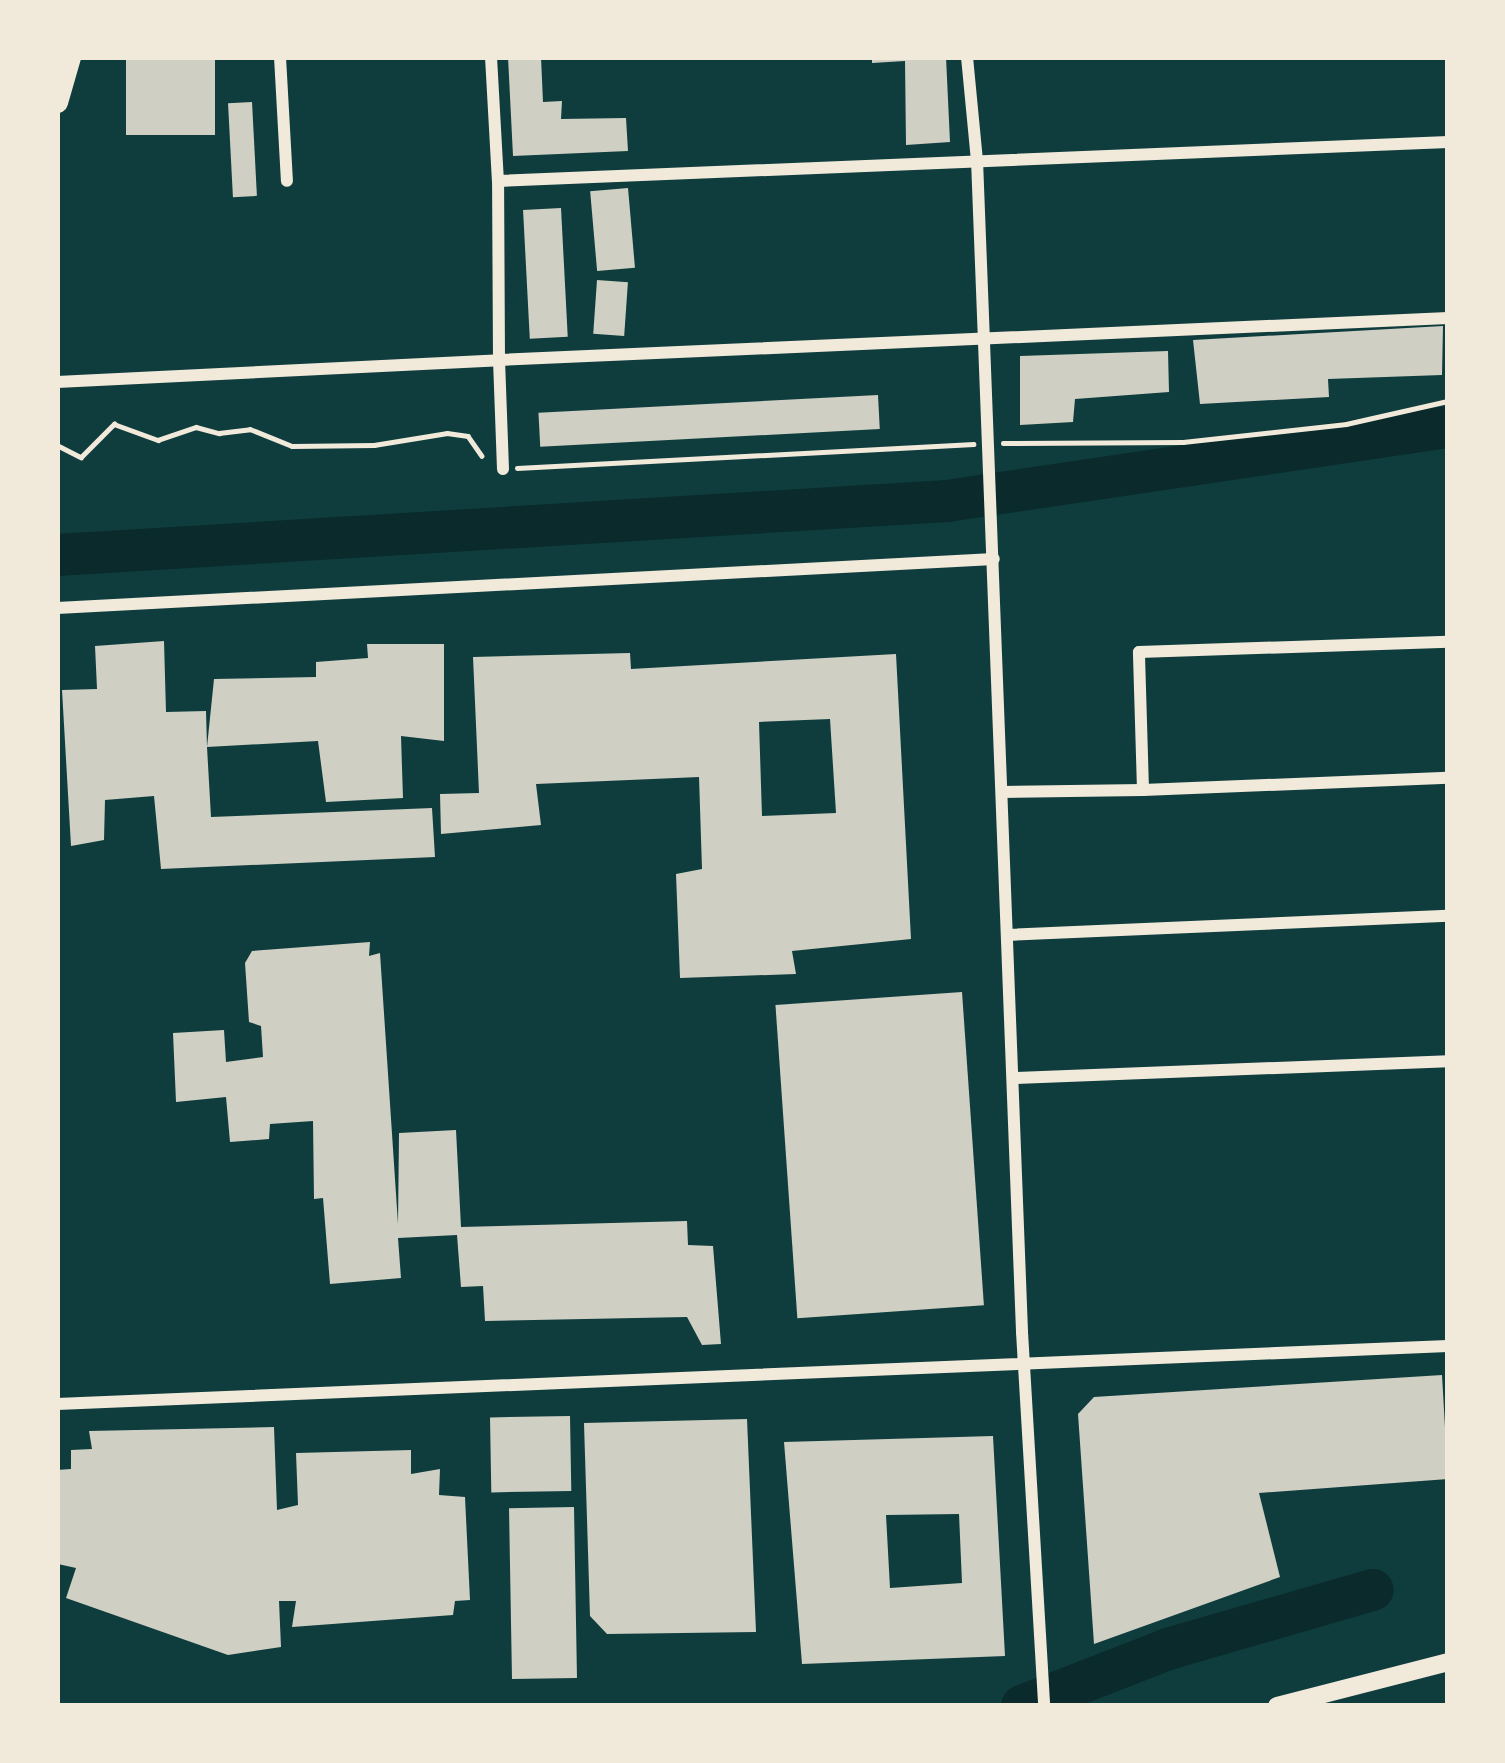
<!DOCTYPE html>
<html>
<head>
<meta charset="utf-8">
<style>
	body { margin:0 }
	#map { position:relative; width:1505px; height:1763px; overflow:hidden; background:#0f3d3e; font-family:"Varela Round",sans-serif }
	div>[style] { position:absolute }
	.river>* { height:42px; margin:-21px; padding:0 21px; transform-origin:21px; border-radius:21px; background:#0a2a2b }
	.building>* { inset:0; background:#cfcfc3; transform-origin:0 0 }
	.path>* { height:4.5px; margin:-2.25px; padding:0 2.25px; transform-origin:2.25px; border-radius:2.25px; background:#f1e9da }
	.minor>* { height:12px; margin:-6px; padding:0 6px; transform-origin:6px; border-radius:6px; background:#f1e9da }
	.tertiary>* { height:18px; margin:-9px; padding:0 9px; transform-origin:9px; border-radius:9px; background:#f1e9da }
	.secondary>* { height:21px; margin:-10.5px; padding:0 10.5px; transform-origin:10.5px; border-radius:10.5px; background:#f1e9da }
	span { translate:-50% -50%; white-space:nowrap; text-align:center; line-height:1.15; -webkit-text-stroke:10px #f1e9da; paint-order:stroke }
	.frame { position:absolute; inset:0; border:60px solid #f1e9da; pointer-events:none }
</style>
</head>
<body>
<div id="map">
	<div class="river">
		<div style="left:57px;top:555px;width:892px;rotate:-3.47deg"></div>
		<div style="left:947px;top:501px;width:506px;rotate:-8.4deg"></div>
		<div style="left:1022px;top:1706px;width:157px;rotate:-21.3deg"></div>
		<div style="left:1168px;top:1649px;width:213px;rotate:-16.1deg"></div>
	</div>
	<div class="building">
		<div style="left:126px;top:57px;width:89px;height:78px"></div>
		<div style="clip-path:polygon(508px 57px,541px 57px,543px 102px,562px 101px,561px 119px,626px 118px,628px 151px,513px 156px)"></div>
		<div style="clip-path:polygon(872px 57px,946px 57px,950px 142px,906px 145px,905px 61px,872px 63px)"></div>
		<div style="left:252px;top:102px;width:94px;height:24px;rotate:87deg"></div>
		<div style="left:628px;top:188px;width:80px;height:38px;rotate:85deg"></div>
		<div style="left:561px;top:208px;width:129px;height:38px;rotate:87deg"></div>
		<div style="left:597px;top:280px;width:31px;height:54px;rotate:4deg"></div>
		<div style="clip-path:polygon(1443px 326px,1442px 375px,1328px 379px,1329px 397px,1200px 404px,1193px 340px)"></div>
		<div style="clip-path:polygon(1168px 351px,1169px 392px,1075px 399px,1073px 422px,1020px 425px,1020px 356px)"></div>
		<div style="left:878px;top:395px;width:34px;height:340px;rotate:87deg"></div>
		<div style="clip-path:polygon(164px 641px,166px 712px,206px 711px,207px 747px,214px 679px,316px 677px,316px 662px,368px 658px,367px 644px,444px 644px,444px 741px,401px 736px,403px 798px,326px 802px,318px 741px,207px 747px,211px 817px,432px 808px,435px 857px,161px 869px,154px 796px,105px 800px,104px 840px,71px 846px,62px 690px,97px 689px,95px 646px)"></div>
		<div style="clip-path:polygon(evenodd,630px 653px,631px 669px,896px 654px,911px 939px,792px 951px,796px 974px,680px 978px,676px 874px,702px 869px,699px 777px,536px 784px,541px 825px,441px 834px,440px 794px,479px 793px,473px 657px,630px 653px,830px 719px,836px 813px,762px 816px,759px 722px,830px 719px)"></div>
		<div style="clip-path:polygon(370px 942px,369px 956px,380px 953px,398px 1224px,399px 1133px,456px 1130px,461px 1227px,687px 1221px,688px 1245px,713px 1246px,721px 1344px,702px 1345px,687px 1317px,485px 1321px,483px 1286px,461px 1287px,457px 1235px,398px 1238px,401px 1278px,330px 1284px,323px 1198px,314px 1199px,313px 1121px,270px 1124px,269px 1139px,230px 1142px,226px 1097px,176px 1102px,173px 1033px,224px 1030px,226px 1062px,263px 1057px,261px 1026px,249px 1022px,245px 963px,252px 951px)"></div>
		<div style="left:962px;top:992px;width:314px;height:187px;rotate:86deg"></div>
		<div style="clip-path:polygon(1442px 1375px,1448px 1479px,1259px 1493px,1280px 1577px,1094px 1644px,1078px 1414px,1094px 1397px)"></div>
		<div style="left:570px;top:1416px;width:75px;height:80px;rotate:89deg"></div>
		<div style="clip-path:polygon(747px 1419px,756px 1632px,607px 1634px,590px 1616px,584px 1423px)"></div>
		<div style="clip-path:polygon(274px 1427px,277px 1510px,298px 1505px,296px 1453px,411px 1450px,411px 1474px,440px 1469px,439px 1495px,465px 1497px,470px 1600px,455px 1601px,453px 1615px,292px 1627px,296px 1601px,279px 1601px,281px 1647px,228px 1655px,66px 1598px,76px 1568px,58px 1564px,57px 1470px,71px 1469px,71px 1450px,92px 1449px,89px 1431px)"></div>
		<div style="clip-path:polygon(evenodd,993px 1436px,1005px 1656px,802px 1664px,784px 1442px,993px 1436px,959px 1514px,962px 1583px,890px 1588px,886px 1515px,959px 1514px)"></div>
		<div style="left:574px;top:1507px;width:171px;height:65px;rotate:89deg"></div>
	</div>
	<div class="path">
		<div style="left:1003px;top:443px;width:180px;rotate:-0.3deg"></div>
		<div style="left:1183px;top:442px;width:164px;rotate:-6.3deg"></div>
		<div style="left:1346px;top:424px;width:105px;rotate:-12.7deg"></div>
		<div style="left:57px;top:445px;width:27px;rotate:27deg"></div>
		<div style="left:81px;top:457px;width:47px;rotate:-45deg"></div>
		<div style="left:114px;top:424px;width:47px;rotate:20deg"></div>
		<div style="left:158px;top:440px;width:40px;rotate:-18.9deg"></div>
		<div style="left:196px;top:427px;width:24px;rotate:15deg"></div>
		<div style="left:219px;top:433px;width:31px;rotate:-7deg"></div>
		<div style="left:250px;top:429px;width:45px;rotate:22deg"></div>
		<div style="left:292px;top:446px;width:82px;rotate:-0.7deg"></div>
		<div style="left:374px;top:445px;width:74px;rotate:-9.3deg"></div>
		<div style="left:447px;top:433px;width:21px;rotate:8deg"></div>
		<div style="left:468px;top:436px;width:24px;rotate:55deg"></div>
		<div style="left:517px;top:468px;width:457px;rotate:-3deg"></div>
	</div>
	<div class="minor">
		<div style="left:280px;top:57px;width:124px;rotate:86.8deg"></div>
		<div style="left:491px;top:57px;width:124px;rotate:86.8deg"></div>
		<div style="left:967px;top:57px;width:103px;rotate:84.5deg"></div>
		<div style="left:977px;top:160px;width:1173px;rotate:87.8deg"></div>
		<div style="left:1022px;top:1332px;width:375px;rotate:86.6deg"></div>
		<div style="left:57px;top:382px;width:443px;rotate:-2.8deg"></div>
		<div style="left:499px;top:360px;width:179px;rotate:-90.3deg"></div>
		<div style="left:498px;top:181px;width:951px;rotate:-2.35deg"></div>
		<div style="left:503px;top:469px;width:109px;rotate:-92.1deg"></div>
		<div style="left:499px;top:360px;width:950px;rotate:-2.53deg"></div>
		<div style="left:57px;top:608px;width:938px;rotate:-2.99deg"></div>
		<div style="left:1143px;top:790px;width:305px;rotate:-2.3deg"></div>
		<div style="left:1002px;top:792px;width:141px;rotate:-0.8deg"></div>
		<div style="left:1143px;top:790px;width:138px;rotate:-91.7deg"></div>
		<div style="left:1139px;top:652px;width:309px;rotate:-1.9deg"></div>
		<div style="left:1007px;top:935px;width:441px;rotate:-2.5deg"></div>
		<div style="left:1014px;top:1078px;width:434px;rotate:-2.2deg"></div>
		<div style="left:57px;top:1404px;width:1392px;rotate:-2.39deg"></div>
	</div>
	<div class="tertiary">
		<div style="left:1277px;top:1706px;width:177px;rotate:-14.4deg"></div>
	</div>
	<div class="secondary">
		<div style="left:57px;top:102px;width:47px;rotate:-73.9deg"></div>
	</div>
	<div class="frame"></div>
</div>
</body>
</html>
